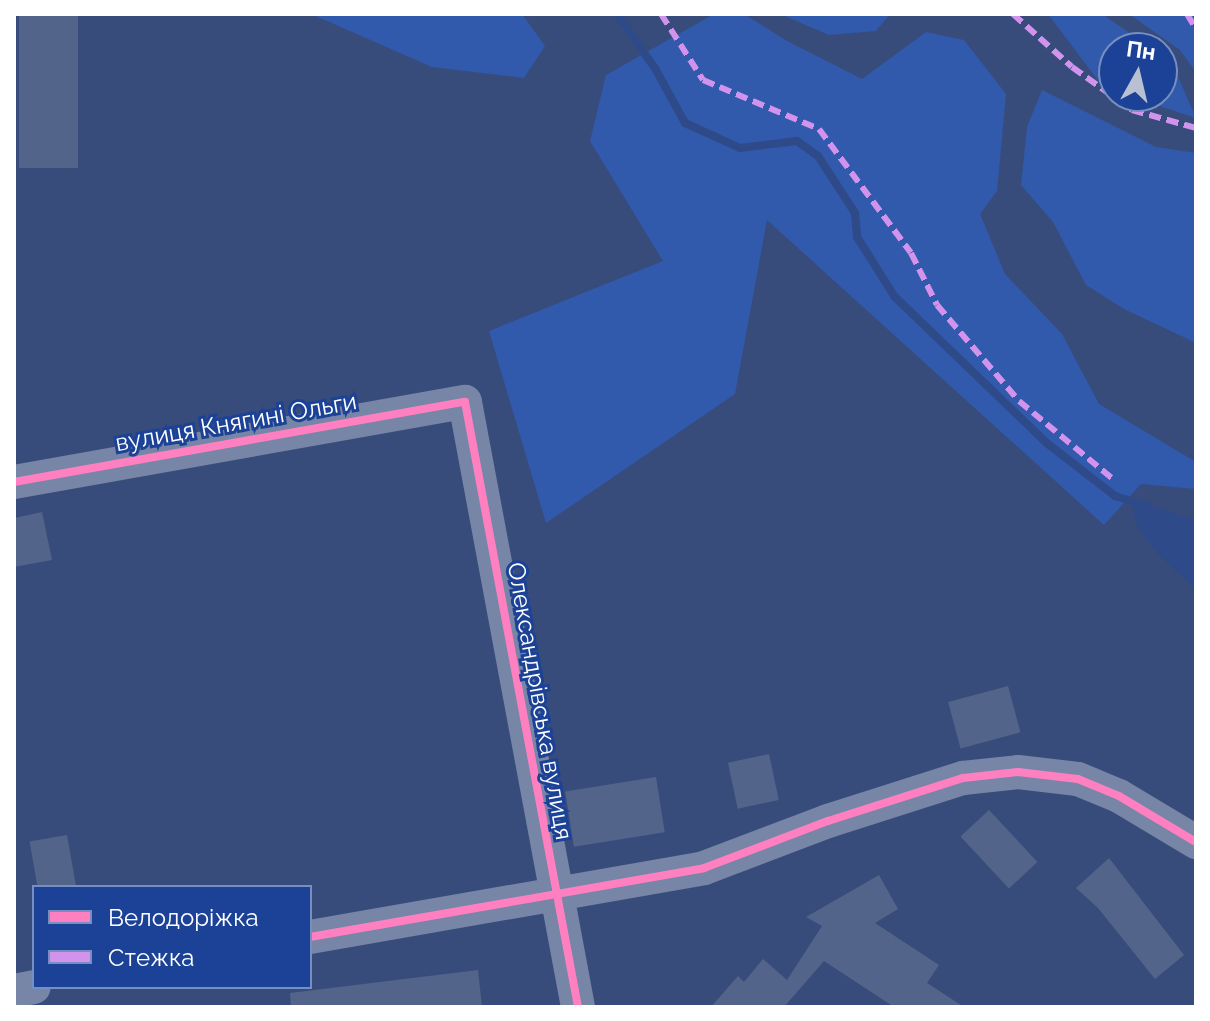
<!DOCTYPE html>
<html>
<head>
<meta charset="utf-8">
<style>
	body { margin:0 }
	#map { position:relative; width:1210px; height:1021px; overflow:hidden; background:#384c7b; font-family:Raleway,sans-serif }
	div>[style] { position:absolute }
	.green>* { inset:0; background:#3159ac }
	.water>* { inset:0; background:#2f4a89 }
	.stream>* { height:8px; margin:-4px; padding:0 4px; transform-origin:4px; border-radius:4px; background:#2f4a89 }
	.building>* { inset:0; background:#526489; transform-origin:0 0 }
	.minor>* { height:34px; margin:-17px; padding:0 17px; transform-origin:17px; border-radius:17px; background:#7785a6 }
	.quiet>* { height:6px; margin-top:-3px; transform-origin:0; background:repeating-linear-gradient(90deg,#d193ec 0 12px,transparent 0 18px) }
	.cycleway>* { height:8px; margin:-4px; padding:0 4px; transform-origin:4px; border-radius:4px; background:#ff80c0 }
	span { translate:-50% -50%; white-space:nowrap; text-align:center; line-height:1.15; -webkit-text-stroke:6px #1c4297; paint-order:stroke }
	.street-label { font-size:24px; color:#fff }
	.frame { position:absolute; inset:0; border:16px solid #fff; pointer-events:none }
	.legend { position:absolute; left:32px; top:885px; width:280px; height:104px; box-sizing:border-box; background:#1c4297; border:2px solid #778ec1; margin:0; padding:10px 14px; list-style:none; font-size:24px; color:#fff }
	.legend li { display:flex; align-items:center; gap:16px; height:40px }
	.legend b { width:40px; border:2px solid #778ec1 }
	.north { position:absolute; left:1098px; top:32px; width:80px; height:80px; box-sizing:border-box; background:#1c4297; border:2px solid #778ec1; border-radius:50%; rotate:8deg; font-size:22px; font-weight:700; line-height:32px; text-align:center; color:#fff }
	.north::after { content:''; display:block; margin:auto; width:28px; height:36px; background:#b9c0d1; clip-path:polygon(50% 0,100% 100%,50% 72%,0 100%) }
</style>
</head>
<body>
<div id="map">
	<div class="green">
		<div style="clip-path:polygon(311px 14px,522px 14px,545px 46px,524px 78px,432px 67px)"></div>
		<div style="clip-path:polygon(714px 14px,744px 14px,787px 41px,862px 79px,926px 32px,964px 40px,1006px 94px,997px 191px,980px 214px,1005px 274px,1062px 334px,1099px 404px,1196px 462px,1196px 489px,1141px 484px,1104px 525px,767px 220px,735px 394px,546px 523px,489px 331px,663px 261px,590px 141px,606px 75px)"></div>
		<div style="clip-path:polygon(780px 14px,890px 14px,876px 31px,829px 35px)"></div>
		<div style="clip-path:polygon(1048px 14px,1102px 14px,1151px 48px,1114px 48px,1114px 91px,1103px 87px)"></div>
		<div style="clip-path:polygon(1129px 14px,1196px 14px,1196px 72px,1180px 50px)"></div>
		<div style="clip-path:polygon(1162px 56px,1172px 63px,1196px 118px,1129px 96px,1162px 96px)"></div>
		<div style="clip-path:polygon(1042px 90px,1156px 147px,1196px 153px,1196px 350px,1194px 342px,1124px 309px,1086px 285px,1053px 222px,1021px 185px,1027px 127px)"></div>
	</div>
	<div class="water">
		<div style="clip-path:polygon(1139px 502px,1196px 520px,1196px 590px,1157px 553px,1139px 529px,1133px 514px,1133px 506px)"></div>
	</div>
	<div class="stream">
		<div style="left:617px;top:14px;width:68px;rotate:55.1deg"></div>
		<div style="left:656px;top:70px;width:60px;rotate:61.3deg"></div>
		<div style="left:685px;top:123px;width:60px;rotate:24.4deg"></div>
		<div style="left:740px;top:148px;width:57px;rotate:-7deg"></div>
		<div style="left:797px;top:141px;width:26px;rotate:36deg"></div>
		<div style="left:818px;top:156px;width:68px;rotate:57deg"></div>
		<div style="left:855px;top:213px;width:24px;rotate:85deg"></div>
		<div style="left:857px;top:237px;width:71px;rotate:57.7deg"></div>
		<div style="left:895px;top:297px;width:212px;rotate:43.9deg"></div>
		<div style="left:1048px;top:444px;width:85px;rotate:37.8deg"></div>
		<div style="left:1115px;top:496px;width:34px;rotate:17deg"></div>
	</div>
	<div class="building">
		<div style="left:19px;top:14px;width:59px;height:154px"></div>
		<div style="clip-path:polygon(42px 512px,52px 560px,14px 567px,14px 518px)"></div>
		<div style="left:1008px;top:686px;width:48px;height:62px;rotate:75deg"></div>
		<div style="left:769px;top:754px;width:47px;height:42px;rotate:78deg"></div>
		<div style="left:656px;top:777px;width:56px;height:92px;rotate:81deg"></div>
		<div style="left:989px;top:810px;width:71px;height:39px;rotate:47deg"></div>
		<div style="left:67px;top:835px;width:53px;height:38px;rotate:80deg"></div>
		<div style="clip-path:polygon(1109px 858px,1184px 955px,1155px 979px,1098px 908px,1076px 888px)"></div>
		<div style="clip-path:polygon(879px 875px,898px 909px,875px 923px,939px 965px,927px 983px,964px 1007px,894px 1007px,824px 961px,784px 1007px,711px 1007px,738px 976px,744px 982px,763px 959px,787px 980px,822px 926px,806px 917px)"></div>
		<div style="clip-path:polygon(478px 970px,482px 1007px,291px 1007px,290px 993px)"></div>
	</div>
	<div class="minor">
		<div style="left:14px;top:482px;width:458px;rotate:-10.1deg"></div>
		<div style="left:465px;top:402px;width:615px;rotate:79.42deg"></div>
		<div style="left:310px;top:937px;width:400px;rotate:-9.9deg"></div>
		<div style="left:704px;top:868px;width:133px;rotate:-20.8deg"></div>
		<div style="left:828px;top:821px;width:142px;rotate:-17.7deg"></div>
		<div style="left:963px;top:778px;width:55px;rotate:-6.2deg"></div>
		<div style="left:1018px;top:772px;width:60px;rotate:6.7deg"></div>
		<div style="left:1078px;top:779px;width:44px;rotate:22.5deg"></div>
		<div style="left:1119px;top:796px;width:90px;rotate:30.9deg"></div>
		<div style="left:14px;top:991px;width:20px;rotate:-11deg"></div>
	</div>
	<div class="quiet">
		<div style="left:661px;top:14px;width:78px;rotate:57.5deg"></div>
		<div style="left:703px;top:80px;width:126px;rotate:22.9deg"></div>
		<div style="left:819px;top:129px;width:154px;rotate:53.4deg"></div>
		<div style="left:911px;top:253px;width:58px;rotate:63.4deg"></div>
		<div style="left:937px;top:305px;width:126px;rotate:49.5deg"></div>
		<div style="left:1019px;top:401px;width:124px;rotate:39.7deg"></div>
		<div style="left:1013px;top:14px;width:79px;rotate:41.9deg"></div>
		<div style="left:1072px;top:67px;width:74px;rotate:35.6deg"></div>
		<div style="left:1132px;top:110px;width:66px;rotate:15.7deg"></div>
		<div style="left:1187px;top:14px;width:17px;rotate:59deg"></div>
	</div>
	<div class="cycleway">
		<div style="left:14px;top:482px;width:458px;rotate:-10.1deg"></div>
		<div style="left:465px;top:402px;width:615px;rotate:79.42deg"></div>
		<div style="left:310px;top:937px;width:400px;rotate:-9.9deg"></div>
		<div style="left:704px;top:868px;width:133px;rotate:-20.8deg"></div>
		<div style="left:828px;top:821px;width:142px;rotate:-17.7deg"></div>
		<div style="left:963px;top:778px;width:55px;rotate:-6.2deg"></div>
		<div style="left:1018px;top:772px;width:60px;rotate:6.7deg"></div>
		<div style="left:1078px;top:779px;width:44px;rotate:22.5deg"></div>
		<div style="left:1119px;top:796px;width:90px;rotate:30.9deg"></div>
	</div>
	<div class="street-label">
		<span style="left:236px;top:422px;rotate:-10deg">вулиця Княгині Ольги</span>
		<span style="left:540px;top:701px;rotate:80deg">Олександрівська вулиця</span>
	</div>
	<div class="frame"></div>
	<ul class="legend">
	<li><b style="height:10px;background:#ff80c0"></b>Велодоріжка</li>
	<li><b style="height:10px;background:#d193ec"></b>Стежка</li>
	</ul>
	<div class="north">Пн</div>
</div>
</body>
</html>
